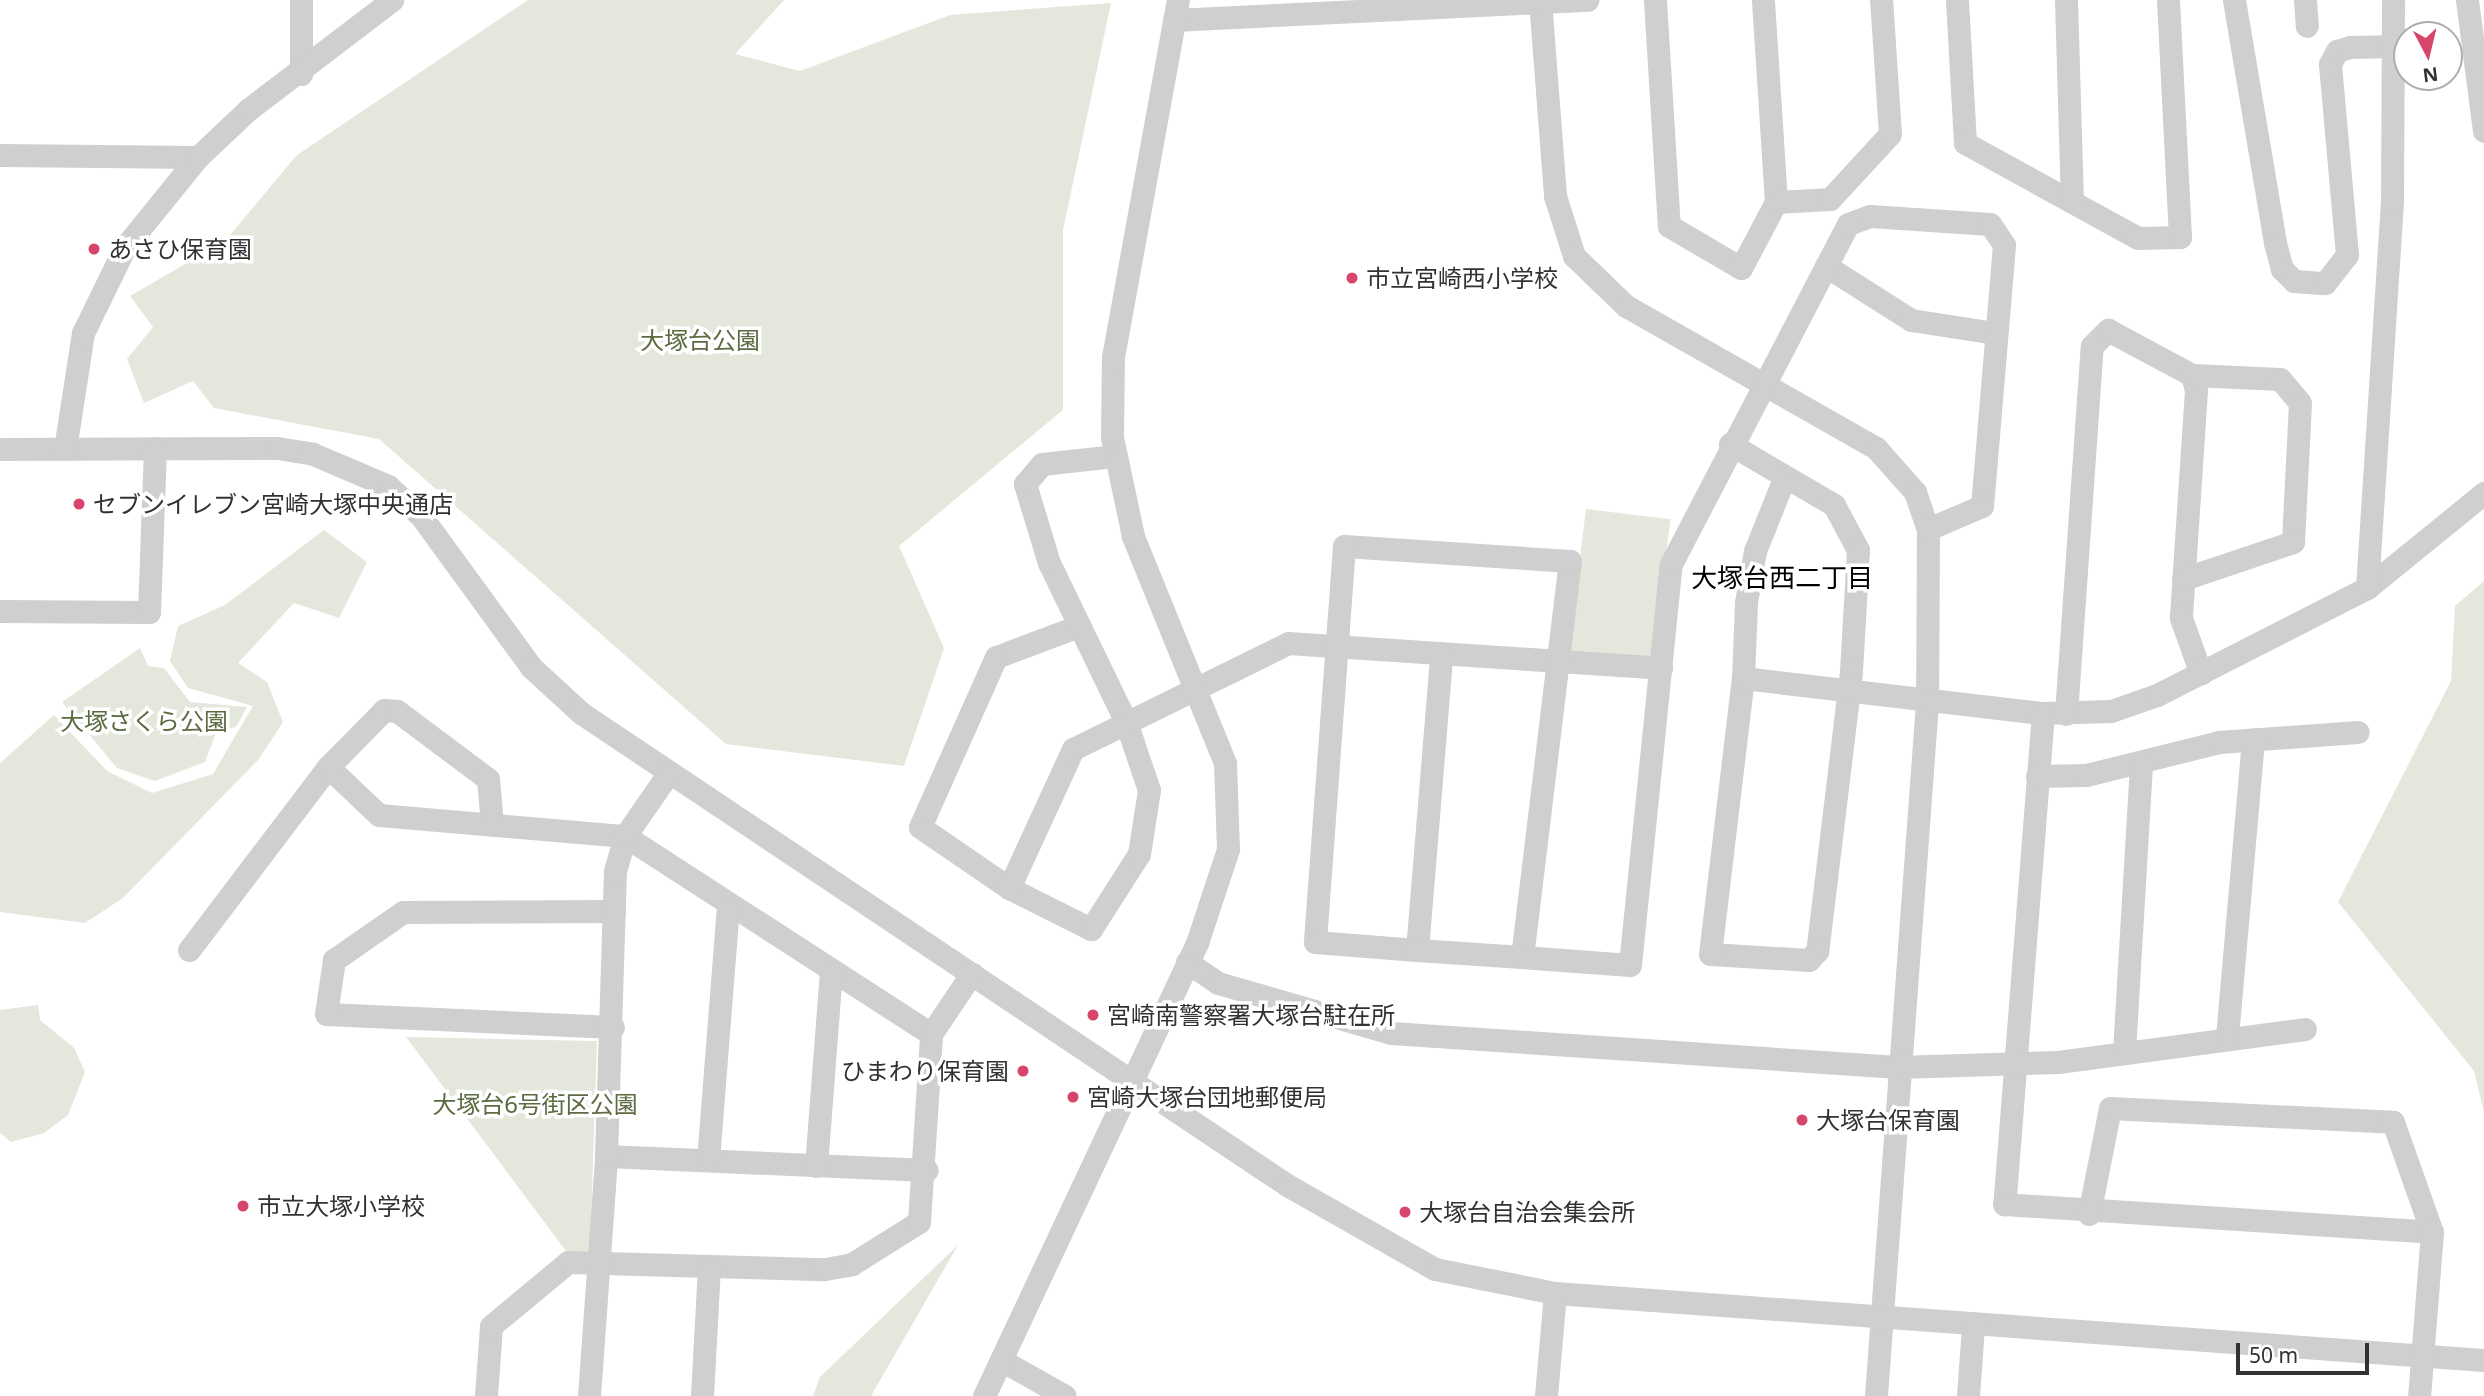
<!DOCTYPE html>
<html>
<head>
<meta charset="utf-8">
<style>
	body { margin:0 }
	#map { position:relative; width:2484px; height:1396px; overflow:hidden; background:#fff; font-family:"Noto Sans","Noto Sans JP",sans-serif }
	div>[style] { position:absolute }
	.green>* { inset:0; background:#e4e8dc; transform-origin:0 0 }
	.minor>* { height:23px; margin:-11.5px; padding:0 11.5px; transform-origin:11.5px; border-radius:11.5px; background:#cfcfcf }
	.dots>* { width:19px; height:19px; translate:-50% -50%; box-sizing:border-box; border:4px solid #fff; border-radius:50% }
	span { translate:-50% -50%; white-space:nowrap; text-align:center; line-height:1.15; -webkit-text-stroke:7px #fff; paint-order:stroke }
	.poi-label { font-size:24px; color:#323232 }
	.left { translate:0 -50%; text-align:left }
	.right { translate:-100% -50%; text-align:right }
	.park-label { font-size:24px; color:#5c6b42 }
	.neighbourhood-label { font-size:26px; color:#000 }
	.north { position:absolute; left:2393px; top:21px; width:70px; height:70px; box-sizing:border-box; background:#fff; border:2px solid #adadad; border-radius:50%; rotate:173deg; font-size:19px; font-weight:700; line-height:28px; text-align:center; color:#323232 }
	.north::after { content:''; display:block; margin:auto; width:24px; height:32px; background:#d8456b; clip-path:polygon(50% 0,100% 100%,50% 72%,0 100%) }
	.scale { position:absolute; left:2236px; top:1343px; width:133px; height:32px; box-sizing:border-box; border:4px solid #323232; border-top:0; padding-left:9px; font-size:21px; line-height:24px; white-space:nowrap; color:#323232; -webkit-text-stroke:5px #fff; paint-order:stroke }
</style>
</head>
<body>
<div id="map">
	<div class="green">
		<div style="clip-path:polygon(528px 0,784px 0,735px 54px,800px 71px,950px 15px,1111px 3px,1063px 230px,1063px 410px,899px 546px,944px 648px,904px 766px,726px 744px,379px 439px,214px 408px,193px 381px,144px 403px,127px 359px,153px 327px,130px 296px,225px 241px,297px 155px)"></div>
		<div style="left:1586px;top:509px;width:85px;height:143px;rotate:7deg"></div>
		<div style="clip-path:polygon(324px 530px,367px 562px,339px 618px,294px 603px,238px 663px,267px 682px,283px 722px,259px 759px,123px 898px,85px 923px,0 912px,0 763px,54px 715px,107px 771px,152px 793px,213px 774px,253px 706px,188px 688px,170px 661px,178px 626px,225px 605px)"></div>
		<div style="clip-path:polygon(2484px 581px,2484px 1112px,2474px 1071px,2338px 902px,2451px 681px,2455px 606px)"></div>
		<div style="clip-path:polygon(140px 648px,148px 666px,164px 668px,190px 702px,247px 707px,236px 727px,217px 731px,205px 762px,155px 781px,117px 768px,62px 702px)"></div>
		<div style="clip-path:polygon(38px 1005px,40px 1020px,74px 1048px,85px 1072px,68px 1115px,44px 1133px,11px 1142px,0 1133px,0 1010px)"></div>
		<div style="clip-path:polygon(406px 1037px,597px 1041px,590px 1254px,566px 1251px)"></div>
		<div style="clip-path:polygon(958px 1245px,871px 1396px,813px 1396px,820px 1377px)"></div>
	</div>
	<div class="minor">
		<div style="left:1540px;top:0;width:197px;rotate:85.6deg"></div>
		<div style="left:1555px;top:196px;width:63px;rotate:72.4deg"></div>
		<div style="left:1574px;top:256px;width:72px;rotate:43.9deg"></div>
		<div style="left:1626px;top:306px;width:288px;rotate:29.6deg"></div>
		<div style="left:1876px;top:448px;width:59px;rotate:48.4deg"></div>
		<div style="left:1915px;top:492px;width:39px;rotate:71deg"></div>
		<div style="left:1928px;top:529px;width:174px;rotate:90.3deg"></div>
		<div style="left:1927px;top:703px;width:695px;rotate:94.21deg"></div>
		<div style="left:1655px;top:0;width:226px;rotate:86.5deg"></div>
		<div style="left:1669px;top:226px;width:83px;rotate:30.3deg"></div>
		<div style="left:1741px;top:268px;width:75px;rotate:-62.1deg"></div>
		<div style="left:1776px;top:202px;width:202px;rotate:-93.7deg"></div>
		<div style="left:1957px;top:0;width:143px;rotate:86.8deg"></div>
		<div style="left:1965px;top:143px;width:197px;rotate:28.8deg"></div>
		<div style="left:2138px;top:238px;width:42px;rotate:-1.4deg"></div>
		<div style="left:2180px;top:237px;width:237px;rotate:-92.9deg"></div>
		<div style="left:2066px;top:0;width:200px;rotate:88.3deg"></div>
		<div style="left:2234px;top:0;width:246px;rotate:80.4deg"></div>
		<div style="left:2275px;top:243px;width:27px;rotate:75deg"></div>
		<div style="left:2282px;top:269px;width:17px;rotate:45deg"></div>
		<div style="left:2294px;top:281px;width:31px;rotate:4deg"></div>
		<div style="left:2325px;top:283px;width:36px;rotate:-52deg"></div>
		<div style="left:2347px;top:255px;width:192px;rotate:-95.1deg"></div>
		<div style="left:2330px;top:64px;width:15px;rotate:-62deg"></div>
		<div style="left:2337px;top:51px;width:14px;rotate:-17deg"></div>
		<div style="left:2350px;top:47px;width:47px;rotate:-1.2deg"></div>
		<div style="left:2305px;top:0;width:26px;rotate:86deg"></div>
		<div style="left:2467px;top:0;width:132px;rotate:82.6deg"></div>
		<div style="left:1174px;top:20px;width:414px;rotate:-2.8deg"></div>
		<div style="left:301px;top:74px;width:74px;rotate:-90deg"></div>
		<div style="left:0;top:155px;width:198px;rotate:0.6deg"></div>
		<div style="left:1776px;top:202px;width:54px;rotate:-3.2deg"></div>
		<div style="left:1830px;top:199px;width:88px;rotate:-47.3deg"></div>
		<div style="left:1890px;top:134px;width:134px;rotate:-93.8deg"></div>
		<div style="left:1826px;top:266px;width:101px;rotate:32.4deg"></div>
		<div style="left:1911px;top:320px;width:85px;rotate:8.8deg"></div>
		<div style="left:2192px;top:375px;width:16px;rotate:75deg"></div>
		<div style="left:2196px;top:390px;width:228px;rotate:93.8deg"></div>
		<div style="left:2181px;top:618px;width:59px;rotate:70.3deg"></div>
		<div style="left:1730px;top:444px;width:121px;rotate:30.4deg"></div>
		<div style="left:1834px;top:505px;width:51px;rotate:61.9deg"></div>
		<div style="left:1858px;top:550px;width:122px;rotate:93.3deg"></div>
		<div style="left:1851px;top:672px;width:281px;rotate:96.9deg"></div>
		<div style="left:1817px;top:951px;width:12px;rotate:132deg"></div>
		<div style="left:1809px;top:960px;width:99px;rotate:-176.5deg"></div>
		<div style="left:1710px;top:954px;width:278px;rotate:-83.2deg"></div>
		<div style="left:1743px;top:678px;width:76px;rotate:-87.7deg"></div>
		<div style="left:1746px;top:602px;width:52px;rotate:-80deg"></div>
		<div style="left:1755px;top:551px;width:75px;rotate:-68.2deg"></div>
		<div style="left:0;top:449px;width:277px;rotate:-0.2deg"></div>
		<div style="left:277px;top:448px;width:36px;rotate:9deg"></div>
		<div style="left:313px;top:454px;width:82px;rotate:23.1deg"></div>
		<div style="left:388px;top:486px;width:45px;rotate:42.3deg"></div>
		<div style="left:421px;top:516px;width:187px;rotate:53.9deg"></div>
		<div style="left:531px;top:667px;width:68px;rotate:42.6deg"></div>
		<div style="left:581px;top:713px;width:849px;rotate:33.76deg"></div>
		<div style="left:1287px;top:1185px;width:170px;rotate:29.6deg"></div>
		<div style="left:1435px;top:1269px;width:122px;rotate:11.3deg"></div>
		<div style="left:1555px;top:1293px;width:931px;rotate:4.13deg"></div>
		<div style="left:65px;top:449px;width:117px;rotate:-81.2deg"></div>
		<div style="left:83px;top:333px;width:96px;rotate:-64deg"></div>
		<div style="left:125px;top:247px;width:116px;rotate:-51deg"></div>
		<div style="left:198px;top:157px;width:70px;rotate:-43.3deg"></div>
		<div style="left:249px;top:109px;width:180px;rotate:-37.3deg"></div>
		<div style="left:2367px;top:588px;width:151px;rotate:-39.1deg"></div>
		<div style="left:0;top:611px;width:149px;rotate:0.4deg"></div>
		<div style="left:149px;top:612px;width:164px;rotate:-87.9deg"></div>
		<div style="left:1076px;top:627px;width:85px;rotate:159.4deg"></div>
		<div style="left:996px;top:657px;width:186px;rotate:114.1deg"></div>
		<div style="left:920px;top:827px;width:108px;rotate:34.4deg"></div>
		<div style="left:1009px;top:888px;width:92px;rotate:26.6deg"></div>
		<div style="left:1091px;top:929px;width:89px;rotate:-57.4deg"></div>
		<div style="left:1139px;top:854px;width:65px;rotate:-81.1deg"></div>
		<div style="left:1149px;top:790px;width:72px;rotate:-108.7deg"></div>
		<div style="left:1126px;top:722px;width:177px;rotate:-115.8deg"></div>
		<div style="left:1049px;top:563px;width:83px;rotate:-106.9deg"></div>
		<div style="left:1025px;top:484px;width:26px;rotate:-50deg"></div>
		<div style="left:1042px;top:464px;width:72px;rotate:-6.3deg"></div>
		<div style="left:1743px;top:678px;width:302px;rotate:6.7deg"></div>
		<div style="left:2043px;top:713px;width:68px;rotate:-1.7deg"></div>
		<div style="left:2111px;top:711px;width:49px;rotate:-19.2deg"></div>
		<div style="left:2157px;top:695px;width:236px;rotate:-27deg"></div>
		<div style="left:2367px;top:588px;width:388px;rotate:-86.3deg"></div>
		<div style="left:2392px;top:201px;width:201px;rotate:-89.7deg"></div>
		<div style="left:2043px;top:713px;width:493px;rotate:94.5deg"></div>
		<div style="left:2004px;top:1204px;width:429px;rotate:3.7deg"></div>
		<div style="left:2066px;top:714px;width:369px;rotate:-86deg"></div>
		<div style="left:2092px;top:346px;width:23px;rotate:-45deg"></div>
		<div style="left:2108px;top:330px;width:95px;rotate:28.2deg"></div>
		<div style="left:2192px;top:375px;width:88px;rotate:2.6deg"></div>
		<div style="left:2280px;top:379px;width:31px;rotate:50deg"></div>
		<div style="left:2300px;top:403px;width:139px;rotate:92.9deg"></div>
		<div style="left:2293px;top:542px;width:116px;rotate:161.4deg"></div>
		<div style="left:328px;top:767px;width:70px;rotate:43.3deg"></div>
		<div style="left:379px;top:815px;width:247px;rotate:4.9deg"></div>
		<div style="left:625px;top:836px;width:364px;rotate:32.9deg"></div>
		<div style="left:2037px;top:776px;width:49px;rotate:-1.2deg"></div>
		<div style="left:2086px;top:775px;width:137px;rotate:-13.9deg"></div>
		<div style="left:2219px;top:742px;width:139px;rotate:-4.1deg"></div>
		<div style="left:1009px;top:888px;width:153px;rotate:-65.3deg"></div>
		<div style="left:1073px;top:749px;width:240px;rotate:-26.2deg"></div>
		<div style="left:1288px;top:643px;width:374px;rotate:3.8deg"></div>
		<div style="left:189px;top:950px;width:230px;rotate:-52.8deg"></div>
		<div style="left:328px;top:767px;width:80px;rotate:-45.5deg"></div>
		<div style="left:384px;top:710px;width:13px;rotate:4deg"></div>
		<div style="left:397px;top:711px;width:114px;rotate:36.8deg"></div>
		<div style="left:488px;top:779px;width:46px;rotate:85deg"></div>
		<div style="left:1417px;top:950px;width:295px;rotate:-85.3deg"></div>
		<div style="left:1522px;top:957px;width:399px;rotate:-83.1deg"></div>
		<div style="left:1570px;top:561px;width:226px;rotate:-176.2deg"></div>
		<div style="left:1344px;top:546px;width:397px;rotate:94.2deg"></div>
		<div style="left:1315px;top:942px;width:102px;rotate:4.5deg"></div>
		<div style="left:1417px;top:950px;width:105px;rotate:3.8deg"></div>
		<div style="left:1522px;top:957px;width:108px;rotate:4.2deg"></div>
		<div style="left:1630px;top:965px;width:403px;rotate:-84.2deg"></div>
		<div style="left:1671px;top:564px;width:383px;rotate:-62.5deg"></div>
		<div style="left:1848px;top:224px;width:23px;rotate:-20deg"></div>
		<div style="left:1870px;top:216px;width:120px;rotate:3.8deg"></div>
		<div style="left:1990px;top:224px;width:25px;rotate:56deg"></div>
		<div style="left:2004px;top:245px;width:262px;rotate:94.8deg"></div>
		<div style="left:1982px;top:506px;width:59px;rotate:156.9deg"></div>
		<div style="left:1187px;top:962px;width:37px;rotate:34deg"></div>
		<div style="left:1218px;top:983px;width:180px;rotate:16.1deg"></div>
		<div style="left:1391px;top:1033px;width:508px;rotate:3.84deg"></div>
		<div style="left:1898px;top:1067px;width:160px;rotate:-1.8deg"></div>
		<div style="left:2058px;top:1062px;width:249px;rotate:-7.6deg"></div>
		<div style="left:613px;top:1027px;width:287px;rotate:-177.4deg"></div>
		<div style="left:326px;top:1014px;width:55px;rotate:-81.6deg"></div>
		<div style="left:334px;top:960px;width:84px;rotate:-34.8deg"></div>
		<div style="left:403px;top:912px;width:211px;rotate:-0.3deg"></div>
		<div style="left:2227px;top:1037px;width:299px;rotate:-85deg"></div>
		<div style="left:2124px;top:1051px;width:289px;rotate:-86.6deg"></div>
		<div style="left:606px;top:1156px;width:321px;rotate:2.5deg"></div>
		<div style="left:708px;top:1160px;width:254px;rotate:-85.5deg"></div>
		<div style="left:816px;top:1166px;width:194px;rotate:-85.6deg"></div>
		<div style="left:2089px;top:1214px;width:108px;rotate:-78.8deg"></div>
		<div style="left:2110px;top:1108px;width:283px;rotate:2.8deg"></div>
		<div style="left:2393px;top:1122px;width:117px;rotate:70.5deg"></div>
		<div style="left:2432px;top:1232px;width:165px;rotate:94.5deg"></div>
		<div style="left:1001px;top:1360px;width:73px;rotate:29.4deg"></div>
		<div style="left:486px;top:1396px;width:70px;rotate:-85.9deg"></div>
		<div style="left:491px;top:1326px;width:100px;rotate:-39.7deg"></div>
		<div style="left:568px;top:1262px;width:257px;rotate:1.6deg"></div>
		<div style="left:825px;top:1269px;width:27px;rotate:-10deg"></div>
		<div style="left:852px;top:1264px;width:79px;rotate:-32.1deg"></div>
		<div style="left:919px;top:1222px;width:188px;rotate:-86.3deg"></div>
		<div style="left:931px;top:1034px;width:73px;rotate:-56.1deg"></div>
		<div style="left:589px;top:1396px;width:241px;rotate:-85.9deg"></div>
		<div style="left:606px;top:1156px;width:285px;rotate:-88.2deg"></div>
		<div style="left:615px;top:871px;width:36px;rotate:-74deg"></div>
		<div style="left:625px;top:836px;width:75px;rotate:-55.3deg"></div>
		<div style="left:702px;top:1396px;width:129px;rotate:-86.9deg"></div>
		<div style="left:984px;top:1396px;width:501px;rotate:-64.82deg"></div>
		<div style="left:1197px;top:943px;width:99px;rotate:-71.7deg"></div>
		<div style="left:1228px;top:849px;width:86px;rotate:-92deg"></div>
		<div style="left:1225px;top:763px;width:245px;rotate:-112.1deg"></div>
		<div style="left:1133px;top:536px;width:101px;rotate:-102deg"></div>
		<div style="left:1112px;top:437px;width:80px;rotate:-89.3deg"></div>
		<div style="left:1113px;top:357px;width:363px;rotate:-79.7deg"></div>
		<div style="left:1546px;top:1396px;width:103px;rotate:-85deg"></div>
		<div style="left:1968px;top:1396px;width:70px;rotate:-85.9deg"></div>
	</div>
	<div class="dots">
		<div style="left:94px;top:249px;background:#d8456b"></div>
		<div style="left:1352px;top:278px;background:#d8456b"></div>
		<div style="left:79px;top:504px;background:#d8456b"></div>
		<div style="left:1093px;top:1015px;background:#d8456b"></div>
		<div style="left:1023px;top:1071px;background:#d8456b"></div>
		<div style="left:1073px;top:1097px;background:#d8456b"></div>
		<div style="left:1802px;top:1120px;background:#d8456b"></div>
		<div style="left:243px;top:1206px;background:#d8456b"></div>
		<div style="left:1405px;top:1212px;background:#d8456b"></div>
	</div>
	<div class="poi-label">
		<span class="left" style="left:108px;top:249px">あさひ保育園</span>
		<span class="left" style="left:1366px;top:278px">市立宮崎西小学校</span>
		<span class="left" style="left:93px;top:504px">セブンイレブン宮崎大塚中央通店</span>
		<span class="left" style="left:1107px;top:1015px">宮崎南警察署大塚台駐在所</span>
		<span class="right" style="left:1009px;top:1071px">ひまわり保育園</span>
		<span class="left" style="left:1087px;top:1097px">宮崎大塚台団地郵便局</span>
		<span class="left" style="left:1816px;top:1120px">大塚台保育園</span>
		<span class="left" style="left:257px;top:1206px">市立大塚小学校</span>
		<span class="left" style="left:1419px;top:1212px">大塚台自治会集会所</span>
	</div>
	<div class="park-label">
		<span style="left:700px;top:340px">大塚台公園</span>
		<span style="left:144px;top:721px">大塚さくら公園</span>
		<span style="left:535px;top:1104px">大塚台6号街区公園</span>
	</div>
	<div class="neighbourhood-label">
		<span style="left:1782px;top:578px">大塚台西二丁目</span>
	</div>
	<div class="north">N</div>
	<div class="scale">50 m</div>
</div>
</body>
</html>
